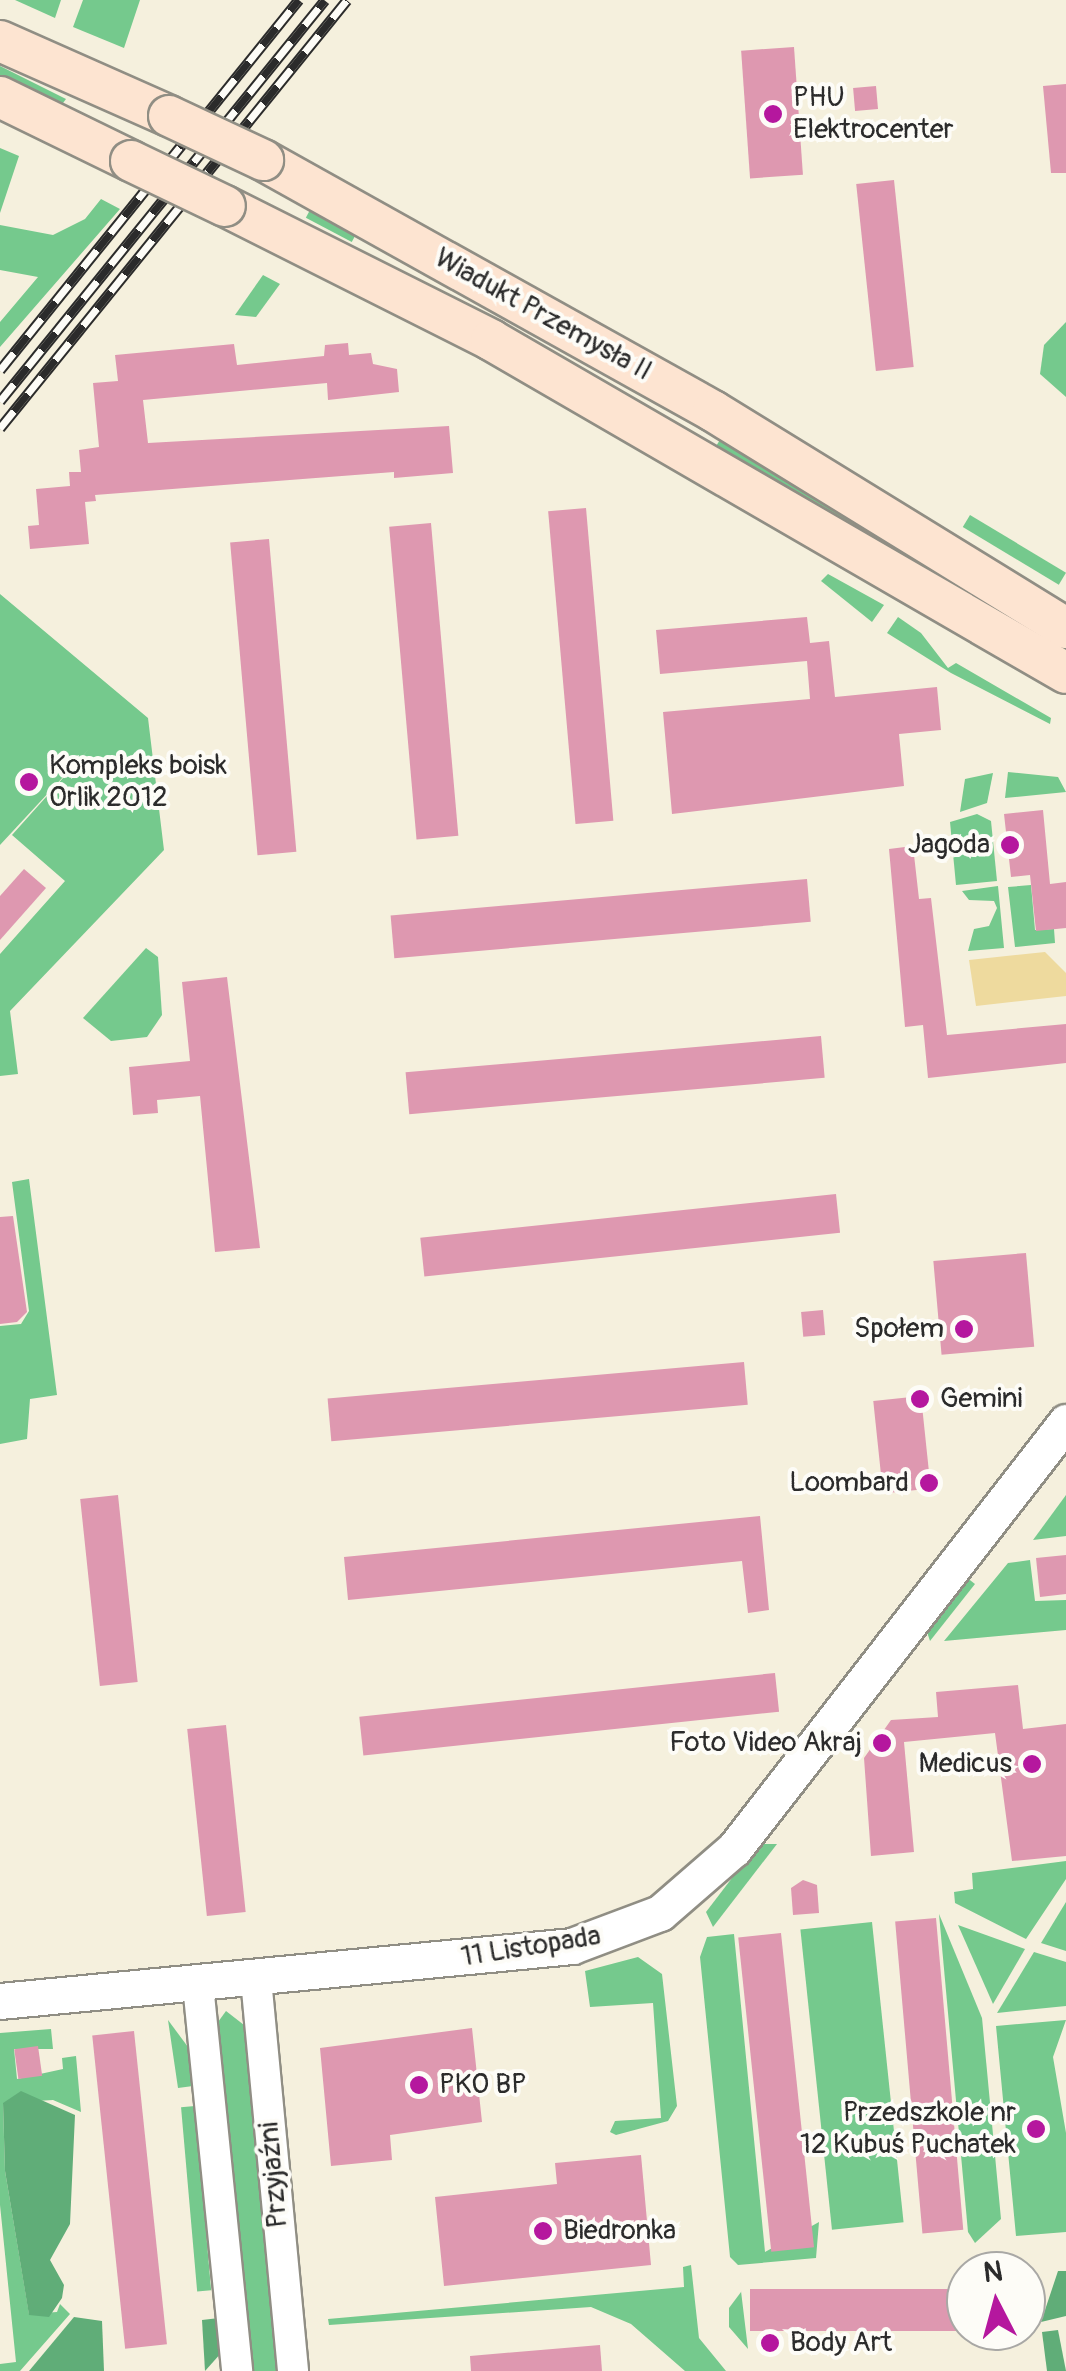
<!DOCTYPE html>
<html>
<head>
<meta charset="utf-8">
<style>
	body { margin:0 }
	#map { position:relative; width:1066px; height:2371px; overflow:hidden; background:#f5f0dd; font-family:Pangolin,sans-serif }
	div>[style] { position:absolute }
	.green>* { inset:0; background:#75c98d; transform-origin:0 0 }
	.forest>* { inset:0; background:#60ad78 }
	.sand>* { inset:0; background:#eeda9e }
	.building>* { inset:0; background:#de98b0; transform-origin:0 0 }
	.roads { filter:drop-shadow(2px 0 #908e84) drop-shadow(-2px 0 #908e84) drop-shadow(0 2px #908e84) drop-shadow(0 -2px #908e84) }
	.minor>* { height:30px; margin:-15px; padding:0 15px; transform-origin:15px; border-radius:15px; background:#fff }
	.tertiary>* { height:35px; margin:-17.5px; padding:0 17.5px; transform-origin:17.5px; border-radius:17.5px; background:#fff }
	.secondary>* { height:40px; margin:-20px; padding:0 20px; transform-origin:20px; border-radius:20px; background:#fde4d1 }
	.rail>* { height:11px; margin-top:-5.5px; transform-origin:0; background:repeating-linear-gradient(90deg,#fdfcf7 0 22px,#2b2b2b 0 44px); box-sizing:border-box; border-block:2px solid #2b2b2b }
	.bridges { filter:drop-shadow(2px 0 #908e84) drop-shadow(-2px 0 #908e84) drop-shadow(0 2px #908e84) drop-shadow(0 -2px #908e84) }
	.secondary-bridge>* { height:40px; margin:-20px; padding:0 20px; transform-origin:20px; border-radius:20px; background:#fde4d1 }
	.dots>* { width:28px; height:28px; translate:-50% -50%; box-sizing:border-box; border:5px solid #fdfcf7; border-radius:50% }
	span { translate:-50% -50%; white-space:nowrap; text-align:center; line-height:1.15; -webkit-text-stroke:8px #fdfcf7; paint-order:stroke }
	.poi-label { font-size:28px; color:#2b2b2b }
	.left { translate:0 -50%; text-align:left }
	.right { translate:-100% -50%; text-align:right }
	.street-label { font-size:28px; color:#2b2b2b }
	.north { position:absolute; left:946px; top:2251px; width:100px; height:100px; box-sizing:border-box; background:#fdfcf7; border:2px solid #a9a8a5; border-radius:50%; rotate:354deg; font-size:28px; font-weight:700; line-height:40px; text-align:center; color:#2b2b2b }
	.north::after { content:''; display:block; margin:auto; width:35px; height:45px; background:#b5179e; clip-path:polygon(50% 0,100% 100%,50% 72%,0 100%) }
</style>
</head>
<body>
<div id="map">
	<div class="green">
		<div style="clip-path:polygon(15px 0,61px 0,55px 18px)"></div>
		<div style="clip-path:polygon(83px 0,140px 0,124px 48px,73px 27px)"></div>
		<div style="clip-path:polygon(0 66px,66px 99px,57px 111px,0 85px)"></div>
		<div style="clip-path:polygon(0 148px,19px 156px,0 213px)"></div>
		<div style="clip-path:polygon(101px 199px,120px 209px,0 347px,0 322px,38px 277px,0 270px,0 225px,53px 235px,85px 219px)"></div>
		<div style="left:311px;top:208px;width:52px;height:11px;rotate:28deg"></div>
		<div style="clip-path:polygon(263px 275px,280px 284px,256px 317px,235px 315px)"></div>
		<div style="clip-path:polygon(1066px 322px,1066px 397px,1040px 374px,1044px 345px)"></div>
		<div style="clip-path:polygon(724px 433px,1066px 643px,1066px 656px,715px 448px)"></div>
		<div style="left:970px;top:515px;width:112px;height:14px;rotate:31deg"></div>
		<div style="clip-path:polygon(828px 574px,884px 605px,872px 622px,821px 581px)"></div>
		<div style="clip-path:polygon(0 594px,148px 718px,164px 850px,10px 1011px,18px 1074px,0 1076px,0 954px,65px 881px,12px 835px,89px 749px,0 845px)"></div>
		<div style="clip-path:polygon(898px 617px,921px 633px,948px 668px,956px 663px,1051px 718px,1050px 724px,951px 673px,887px 633px)"></div>
		<div style="clip-path:polygon(1008px 772px,1058px 777px,1066px 792px,1005px 798px)"></div>
		<div style="clip-path:polygon(993px 773px,987px 803px,960px 812px,965px 779px)"></div>
		<div style="clip-path:polygon(977px 814px,991px 821px,997px 881px,956px 885px,950px 822px)"></div>
		<div style="clip-path:polygon(1031px 885px,1035px 930px,1054px 929px,1055px 943px,1015px 947px,1008px 887px)"></div>
		<div style="clip-path:polygon(998px 886px,1004px 948px,968px 951px,974px 929px,989px 926px,997px 908px,994px 901px,969px 900px,962px 891px)"></div>
		<div style="clip-path:polygon(146px 948px,158px 957px,162px 1015px,147px 1037px,111px 1041px,83px 1018px)"></div>
		<div style="clip-path:polygon(29px 1179px,57px 1395px,30px 1399px,27px 1439px,0 1444px,0 1326px,21px 1324px,29px 1311px,12px 1182px)"></div>
		<div style="clip-path:polygon(1066px 1495px,1066px 1536px,1033px 1540px)"></div>
		<div style="clip-path:polygon(1030px 1560px,1035px 1601px,1066px 1600px,1066px 1630px,944px 1641px,1008px 1563px)"></div>
		<div style="clip-path:polygon(966px 1577px,975px 1584px,930px 1641px,926px 1629px)"></div>
		<div style="clip-path:polygon(758px 1844px,777px 1844px,713px 1927px,706px 1912px)"></div>
		<div style="clip-path:polygon(1066px 1861px,1066px 1879px,1026px 1939px,955px 1903px,954px 1892px,973px 1889px,972px 1873px)"></div>
		<div style="clip-path:polygon(1066px 1902px,1066px 1951px,1041px 1943px)"></div>
		<div style="clip-path:polygon(939px 1914px,982px 2018px,1001px 2219px,975px 2243px,968px 2232px)"></div>
		<div style="left:872px;top:1922px;width:302px;height:72px;rotate:84deg"></div>
		<div style="clip-path:polygon(958px 1925px,1025px 1949px,993px 2004px)"></div>
		<div style="clip-path:polygon(734px 1934px,765px 2252px,819px 2222px,816px 2258px,738px 2265px,730px 2257px,700px 1957px,707px 1937px)"></div>
		<div style="clip-path:polygon(1034px 1952px,1066px 1962px,1066px 2006px,997px 2013px)"></div>
		<div style="clip-path:polygon(638px 1957px,662px 1974px,677px 2106px,668px 2121px,616px 2135px,610px 2132px,615px 2121px,661px 2118px,653px 2003px,590px 2007px,585px 1971px)"></div>
		<div style="clip-path:polygon(226px 2011px,244px 2025px,278px 2371px,251px 2371px,218px 2022px)"></div>
		<div style="clip-path:polygon(168px 2020px,188px 2047px,193px 2086px,178px 2088px)"></div>
		<div style="clip-path:polygon(1066px 2020px,1053px 2057px,1066px 2133px,1066px 2232px,1016px 2236px,996px 2026px)"></div>
		<div style="clip-path:polygon(51px 2029px,53px 2049px,14px 2049px,17px 2079px,63px 2069px,62px 2058px,76px 2056px,81px 2112px,53px 2100px,3px 2103px,5px 2171px,29px 2314px,57px 2312px,60px 2304px,70px 2314px,20px 2371px,0 2371px,0 2364px,16px 2362px,0 2205px,0 2033px)"></div>
		<div style="left:195px;top:2106px;width:185px;height:14px;rotate:85deg"></div>
		<div style="clip-path:polygon(691px 2265px,699px 2338px,726px 2371px,685px 2371px,631px 2324px,591px 2307px,329px 2325px,328px 2319px,684px 2287px,683px 2267px)"></div>
		<div style="clip-path:polygon(741px 2292px,741px 2291px,748px 2349px,729px 2327px,729px 2308px)"></div>
	</div>
	<div class="forest">
		<div style="clip-path:polygon(21px 2091px,75px 2115px,70px 2224px,50px 2260px,64px 2285px,62px 2298px,49px 2317px,29px 2315px,5px 2171px,3px 2103px)"></div>
		<div style="clip-path:polygon(1058px 2271px,1066px 2271px,1066px 2316px,1041px 2322px)"></div>
		<div style="clip-path:polygon(74px 2317px,102px 2321px,104px 2371px,29px 2371px)"></div>
		<div style="clip-path:polygon(219px 2318px,222px 2352px,205px 2371px,202px 2320px)"></div>
		<div style="clip-path:polygon(1058px 2330px,1066px 2371px,1047px 2371px,1042px 2332px)"></div>
	</div>
	<div class="sand">
		<div style="clip-path:polygon(1045px 952px,1066px 973px,1066px 996px,976px 1006px,969px 960px)"></div>
	</div>
	<div class="building">
		<div style="left:794px;top:47px;width:128px;height:53px;rotate:86deg"></div>
		<div style="clip-path:polygon(1066px 84px,1066px 173px,1051px 173px,1043px 86px)"></div>
		<div style="left:876px;top:86px;width:23px;height:23px;rotate:85deg"></div>
		<div style="left:894px;top:180px;width:188px;height:38px;rotate:84deg"></div>
		<div style="clip-path:polygon(348px 343px,349px 355px,371px 353px,373px 364px,397px 369px,399px 392px,328px 400px,327px 383px,143px 400px,148px 443px,449px 426px,453px 473px,394px 478px,394px 472px,95px 495px,96px 501px,85px 502px,89px 544px,30px 549px,28px 526px,39px 525px,36px 489px,70px 486px,69px 472px,81px 472px,79px 450px,99px 447px,93px 383px,118px 381px,115px 355px,234px 344px,237px 365px,324px 356px,325px 345px)"></div>
		<div style="left:586px;top:508px;width:314px;height:38px;rotate:85deg"></div>
		<div style="left:431px;top:523px;width:314px;height:42px;rotate:85deg"></div>
		<div style="left:269px;top:539px;width:314px;height:39px;rotate:85deg"></div>
		<div style="clip-path:polygon(807px 617px,810px 643px,829px 641px,835px 697px,937px 687px,941px 730px,899px 734px,904px 786px,672px 814px,663px 712px,810px 699px,807px 661px,660px 674px,656px 630px)"></div>
		<div style="clip-path:polygon(1043px 810px,1050px 884px,1066px 882px,1066px 928px,1036px 931px,1030px 875px,1011px 877px,1004px 814px)"></div>
		<div style="clip-path:polygon(913px 846px,919px 899px,931px 898px,947px 1035px,1066px 1024px,1066px 1063px,928px 1078px,923px 1025px,905px 1027px,889px 849px)"></div>
		<div style="clip-path:polygon(24px 869px,46px 888px,0 940px,0 896px)"></div>
		<div style="left:807px;top:879px;width:43px;height:418px;rotate:85deg"></div>
		<div style="clip-path:polygon(227px 977px,260px 1248px,215px 1252px,200px 1096px,157px 1100px,158px 1113px,133px 1115px,129px 1067px,190px 1061px,182px 982px)"></div>
		<div style="left:821px;top:1036px;width:42px;height:417px;rotate:85deg"></div>
		<div style="left:836px;top:1194px;width:39px;height:418px;rotate:84deg"></div>
		<div style="clip-path:polygon(13px 1216px,27px 1312px,17px 1322px,0 1324px,0 1217px)"></div>
		<div style="left:1026px;top:1253px;width:94px;height:93px;rotate:85deg"></div>
		<div style="left:823px;top:1310px;width:25px;height:22px;rotate:85deg"></div>
		<div style="left:744px;top:1362px;width:43px;height:418px;rotate:85deg"></div>
		<div style="left:921px;top:1396px;width:93px;height:48px;rotate:84deg"></div>
		<div style="left:118px;top:1495px;width:188px;height:38px;rotate:84deg"></div>
		<div style="clip-path:polygon(760px 1516px,769px 1610px,748px 1613px,742px 1561px,348px 1600px,344px 1557px)"></div>
		<div style="clip-path:polygon(1066px 1555px,1066px 1594px,1040px 1597px,1036px 1558px)"></div>
		<div style="left:775px;top:1673px;width:39px;height:418px;rotate:84deg"></div>
		<div style="clip-path:polygon(1018px 1685px,1023px 1729px,1066px 1724px,1066px 1856px,1012px 1861px,995px 1733px,904px 1742px,914px 1852px,871px 1856px,864px 1758px,891px 1720px,938px 1717px,936px 1692px)"></div>
		<div style="left:226px;top:1725px;width:188px;height:39px;rotate:84deg"></div>
		<div style="clip-path:polygon(803px 1880px,817px 1885px,819px 1913px,793px 1915px,791px 1888px)"></div>
		<div style="left:936px;top:1918px;width:313px;height:41px;rotate:85deg"></div>
		<div style="left:781px;top:1933px;width:316px;height:43px;rotate:84deg"></div>
		<div style="clip-path:polygon(472px 2028px,482px 2122px,390px 2135px,392px 2160px,331px 2166px,320px 2048px)"></div>
		<div style="left:134px;top:2031px;width:315px;height:42px;rotate:84deg"></div>
		<div style="left:38px;top:2046px;width:30px;height:24px;rotate:82deg"></div>
		<div style="clip-path:polygon(641px 2155px,651px 2265px,444px 2286px,435px 2197px,557px 2184px,555px 2163px)"></div>
		<div style="left:966px;top:2289px;width:42px;height:216px;rotate:90deg"></div>
		<div style="clip-path:polygon(600px 2345px,602px 2371px,471px 2371px,470px 2356px)"></div>
	</div>
	<div class="roads">
		<div class="minor">
			<div style="left:256px;top:1979px;width:394px;rotate:84.6deg"></div>
			<div style="left:198px;top:1985px;width:388px;rotate:84.2deg"></div>
		</div>
		<div class="tertiary">
			<div style="left:0;top:2001px;width:575px;rotate:-5.49deg"></div>
			<div style="left:572px;top:1946px;width:94px;rotate:-20.6deg"></div>
			<div style="left:660px;top:1913px;width:98px;rotate:-40.9deg"></div>
			<div style="left:734px;top:1849px;width:541px;rotate:-52.13deg"></div>
		</div>
		<div class="secondary">
			<div style="left:0;top:41px;width:185px;rotate:23.9deg"></div>
			<div style="left:0;top:97px;width:146px;rotate:26deg"></div>
			<div style="left:263px;top:160px;width:515px;rotate:29.15deg"></div>
			<div style="left:713px;top:411px;width:414px;rotate:31.6deg"></div>
			<div style="left:225px;top:206px;width:298px;rotate:26.7deg"></div>
			<div style="left:491px;top:340px;width:664px;rotate:30.08deg"></div>
		</div>
	</div>
	<div class="rail">
		<div style="left:0;top:370px;width:476px;rotate:-51.1deg"></div>
		<div style="left:0;top:401px;width:516px;rotate:-50.98deg"></div>
		<div style="left:0;top:428px;width:551px;rotate:-50.97deg"></div>
	</div>
	<div class="bridges">
		<div class="secondary-bridge">
			<div style="left:169px;top:116px;width:104px;rotate:25.1deg"></div>
			<div style="left:131px;top:161px;width:104px;rotate:25.6deg"></div>
		</div>
	</div>
	<div class="dots">
		<div style="left:773px;top:114px;background:#b5179e"></div>
		<div style="left:29px;top:782px;background:#b5179e"></div>
		<div style="left:1010px;top:845px;background:#b5179e"></div>
		<div style="left:964px;top:1329px;background:#b5179e"></div>
		<div style="left:920px;top:1399px;background:#b5179e"></div>
		<div style="left:929px;top:1483px;background:#b5179e"></div>
		<div style="left:882px;top:1743px;background:#b5179e"></div>
		<div style="left:1032px;top:1764px;background:#b5179e"></div>
		<div style="left:419px;top:2085px;background:#b5179e"></div>
		<div style="left:1036px;top:2129px;background:#b5179e"></div>
		<div style="left:543px;top:2231px;background:#b5179e"></div>
		<div style="left:770px;top:2343px;background:#b5179e"></div>
	</div>
	<div class="poi-label">
		<span class="left" style="left:793px;top:114px">PHU<br>Elektrocenter</span>
		<span class="left" style="left:49px;top:782px">Kompleks boisk<br>Orlik 2012</span>
		<span class="right" style="left:990px;top:845px">Jagoda</span>
		<span class="right" style="left:944px;top:1329px">Społem</span>
		<span class="left" style="left:940px;top:1399px">Gemini</span>
		<span class="right" style="left:909px;top:1483px">Loombard</span>
		<span class="right" style="left:862px;top:1743px">Foto Video Akraj</span>
		<span class="right" style="left:1012px;top:1764px">Medicus</span>
		<span class="left" style="left:439px;top:2085px">PKO BP</span>
		<span class="right" style="left:1016px;top:2129px">Przedszkole nr<br>12 Kubuś Puchatek</span>
		<span class="left" style="left:563px;top:2231px">Biedronka</span>
		<span class="left" style="left:790px;top:2343px">Body Art</span>
	</div>
	<div class="street-label">
		<span style="left:543px;top:315px;rotate:29deg">Wiadukt Przemysła II</span>
		<span style="left:531px;top:1947px;rotate:-9deg">11 Listopada</span>
		<span style="left:274px;top:2175px;rotate:-95deg">Przyjaźni</span>
	</div>
	<div class="north">N</div>
</div>
</body>
</html>
